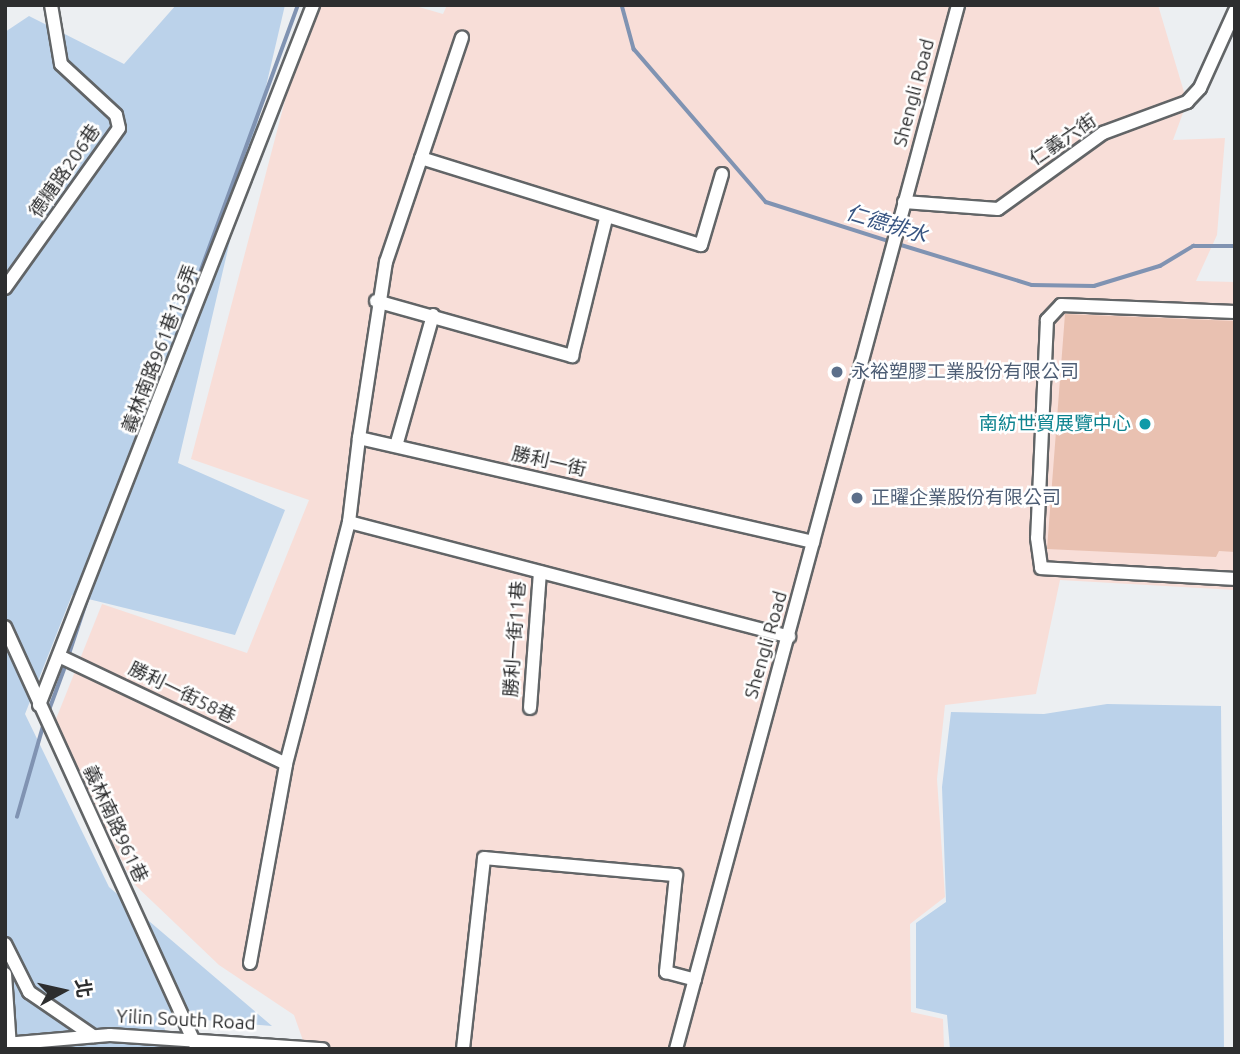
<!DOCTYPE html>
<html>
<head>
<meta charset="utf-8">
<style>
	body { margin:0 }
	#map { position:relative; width:1240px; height:1054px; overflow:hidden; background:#eceff2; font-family:Ubuntu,"Noto Sans TC",sans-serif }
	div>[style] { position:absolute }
	.industrial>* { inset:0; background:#f8ded8 }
	.green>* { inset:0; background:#bbd2ea }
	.stream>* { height:3.5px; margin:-1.75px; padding:0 1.75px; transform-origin:1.75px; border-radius:1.75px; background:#8093b2 }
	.building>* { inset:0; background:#e9c1b1 }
	.roads { filter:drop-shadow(2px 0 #626567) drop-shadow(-2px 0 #626567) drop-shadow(0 2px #626567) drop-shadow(0 -2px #626567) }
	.minor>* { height:12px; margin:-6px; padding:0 6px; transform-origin:6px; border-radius:6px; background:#fff }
	.dots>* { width:19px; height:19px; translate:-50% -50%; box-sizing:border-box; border:4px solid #fff; border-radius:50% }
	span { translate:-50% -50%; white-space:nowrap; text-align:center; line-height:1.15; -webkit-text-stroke:5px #fff; paint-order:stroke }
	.street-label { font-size:19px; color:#2d2e2f }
	.service-label { font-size:19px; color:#4e5e75 }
	.left { translate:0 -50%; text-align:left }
	.culture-label { font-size:19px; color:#0d838f }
	.right { translate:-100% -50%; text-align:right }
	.water-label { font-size:21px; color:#395582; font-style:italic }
	.frame { position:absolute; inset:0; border:7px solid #2d2e2f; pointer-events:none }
	.north { position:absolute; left:28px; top:956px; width:70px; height:70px; -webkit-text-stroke:5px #fff; paint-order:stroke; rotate:82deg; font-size:19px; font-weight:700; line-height:28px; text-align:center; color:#2d2e2f }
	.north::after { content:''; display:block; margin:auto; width:24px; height:32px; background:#2d2e2f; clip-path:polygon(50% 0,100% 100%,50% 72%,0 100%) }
</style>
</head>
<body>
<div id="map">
	<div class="industrial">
		<div style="clip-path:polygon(310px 5px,412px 5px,443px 14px,447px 5px,1158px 5px,1187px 102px,1173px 140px,1225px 138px,1217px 235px,1196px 281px,1235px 282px,1235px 590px,1060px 580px,1036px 694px,945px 705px,937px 779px,945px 897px,910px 924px,911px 1012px,943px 1019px,944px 1049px,306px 1049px,294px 1015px,219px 965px,133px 883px,54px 724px,102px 604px,247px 653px,309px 500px,191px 459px)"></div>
	</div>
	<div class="green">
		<div style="clip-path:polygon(176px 5px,285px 5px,178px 463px,285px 510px,235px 635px,72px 595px,25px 714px,109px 887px,272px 1026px,160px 1016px,172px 1049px,5px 1049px,5px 32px,29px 16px,124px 64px)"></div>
		<div style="clip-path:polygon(1107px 704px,1221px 706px,1224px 1049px,950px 1049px,947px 1015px,916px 1008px,916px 923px,946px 902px,942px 787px,951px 712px,1044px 714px)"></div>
	</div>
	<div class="stream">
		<div style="left:622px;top:5px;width:46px;rotate:74.7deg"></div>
		<div style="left:634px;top:49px;width:202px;rotate:49.2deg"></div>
		<div style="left:766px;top:202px;width:131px;rotate:17.7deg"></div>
		<div style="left:898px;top:244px;width:140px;rotate:17deg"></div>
		<div style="left:1032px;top:285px;width:62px;rotate:0.9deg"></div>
		<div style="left:1094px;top:286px;width:69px;rotate:-16.9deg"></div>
		<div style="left:1160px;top:266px;width:39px;rotate:-31deg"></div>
		<div style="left:1193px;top:246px;width:42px"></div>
		<div style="left:171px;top:352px;width:370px;rotate:-69.9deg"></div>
		<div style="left:68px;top:657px;width:73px;rotate:-71.6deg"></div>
		<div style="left:48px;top:713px;width:52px;rotate:-69.8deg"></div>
		<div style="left:17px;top:817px;width:98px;rotate:-74deg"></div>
	</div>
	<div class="building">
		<div style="clip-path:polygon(1065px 314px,1235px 321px,1235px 552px,1219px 551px,1216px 557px,1047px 549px)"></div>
	</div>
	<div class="roads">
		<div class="minor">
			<div style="left:421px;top:158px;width:293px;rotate:17.3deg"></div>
			<div style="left:701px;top:245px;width:74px;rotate:-73.5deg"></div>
			<div style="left:904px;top:202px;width:94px;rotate:4.3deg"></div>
			<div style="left:998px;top:209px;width:130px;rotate:-35.9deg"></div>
			<div style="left:1103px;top:133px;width:90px;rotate:-20.3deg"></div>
			<div style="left:1187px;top:102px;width:19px;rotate:-47deg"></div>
			<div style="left:1200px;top:88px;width:85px;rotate:-65.6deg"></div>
			<div style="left:5px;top:288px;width:196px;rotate:-54.5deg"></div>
			<div style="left:119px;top:128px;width:13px;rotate:-103deg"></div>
			<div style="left:116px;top:115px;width:75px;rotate:-137.2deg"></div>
			<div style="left:61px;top:64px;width:60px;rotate:-99.6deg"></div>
			<div style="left:376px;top:301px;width:204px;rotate:15.7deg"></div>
			<div style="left:572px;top:356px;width:141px;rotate:-76.1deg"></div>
			<div style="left:1235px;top:312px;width:174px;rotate:-177.7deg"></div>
			<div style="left:1061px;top:305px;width:21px;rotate:133deg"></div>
			<div style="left:1047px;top:320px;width:218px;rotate:92.6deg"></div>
			<div style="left:1037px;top:538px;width:30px;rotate:82deg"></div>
			<div style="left:1041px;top:568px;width:194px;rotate:3.2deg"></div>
			<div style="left:359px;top:438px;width:178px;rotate:-81.3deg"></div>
			<div style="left:386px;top:262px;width:237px;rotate:-71.3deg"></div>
			<div style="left:396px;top:446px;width:136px;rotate:-74.2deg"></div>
			<div style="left:349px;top:522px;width:455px;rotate:14.6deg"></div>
			<div style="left:5px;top:627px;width:464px;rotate:65.5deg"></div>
			<div style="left:61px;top:657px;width:249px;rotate:25.4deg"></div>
			<div style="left:39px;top:705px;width:752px;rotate:-68.62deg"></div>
			<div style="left:530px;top:708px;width:136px;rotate:-85.8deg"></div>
			<div style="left:5px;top:944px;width:54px;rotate:63.4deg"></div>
			<div style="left:29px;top:992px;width:78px;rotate:34.5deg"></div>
			<div style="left:250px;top:963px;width:202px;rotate:-79.7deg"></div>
			<div style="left:286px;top:764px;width:250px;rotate:-75.4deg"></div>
			<div style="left:349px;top:522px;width:85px;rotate:-83.2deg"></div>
			<div style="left:359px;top:438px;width:466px;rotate:12.9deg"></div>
			<div style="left:5px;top:974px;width:74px;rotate:86.1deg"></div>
			<div style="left:5px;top:1044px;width:105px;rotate:-4.9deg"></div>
			<div style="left:110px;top:1035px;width:213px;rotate:3.8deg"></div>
			<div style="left:463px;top:1049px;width:192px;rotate:-83.7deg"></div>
			<div style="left:484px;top:858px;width:193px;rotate:5.1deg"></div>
			<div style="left:676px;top:875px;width:98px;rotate:95.9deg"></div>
			<div style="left:666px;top:972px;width:30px;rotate:15deg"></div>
			<div style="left:676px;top:1049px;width:1081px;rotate:-74.88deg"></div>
		</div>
	</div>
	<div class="dots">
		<div style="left:837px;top:372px;background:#5c6f8a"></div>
		<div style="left:1145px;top:424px;background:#0f9aa8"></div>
		<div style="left:857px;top:498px;background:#5c6f8a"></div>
	</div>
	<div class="street-label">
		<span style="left:914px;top:93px;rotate:-75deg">Shengli Road</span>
		<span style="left:1063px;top:140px;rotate:-34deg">仁義六街</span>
		<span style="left:65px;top:171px;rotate:-55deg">德糖路206巷</span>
		<span style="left:160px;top:349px;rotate:-69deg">義林南路961巷136弄</span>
		<span style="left:549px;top:462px;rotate:13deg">勝利一街</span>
		<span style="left:515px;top:639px;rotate:-86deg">勝利一街11巷</span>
		<span style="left:766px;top:645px;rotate:-74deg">Shengli Road</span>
		<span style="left:182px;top:693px;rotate:26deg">勝利一街58巷</span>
		<span style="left:115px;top:824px;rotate:65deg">義林南路961巷</span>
		<span style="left:186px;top:1020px;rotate:3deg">Yilin South Road</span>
	</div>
	<div class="service-label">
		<span class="left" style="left:851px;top:372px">永裕塑膠工業股份有限公司</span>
		<span class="left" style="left:871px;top:498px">正曜企業股份有限公司</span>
	</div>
	<div class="culture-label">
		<span class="right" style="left:1131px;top:424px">南紡世貿展覽中心</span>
	</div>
	<div class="water-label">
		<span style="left:887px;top:223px;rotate:17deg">仁德排水</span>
	</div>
	<div class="frame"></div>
	<div class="north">北</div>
</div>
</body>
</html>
